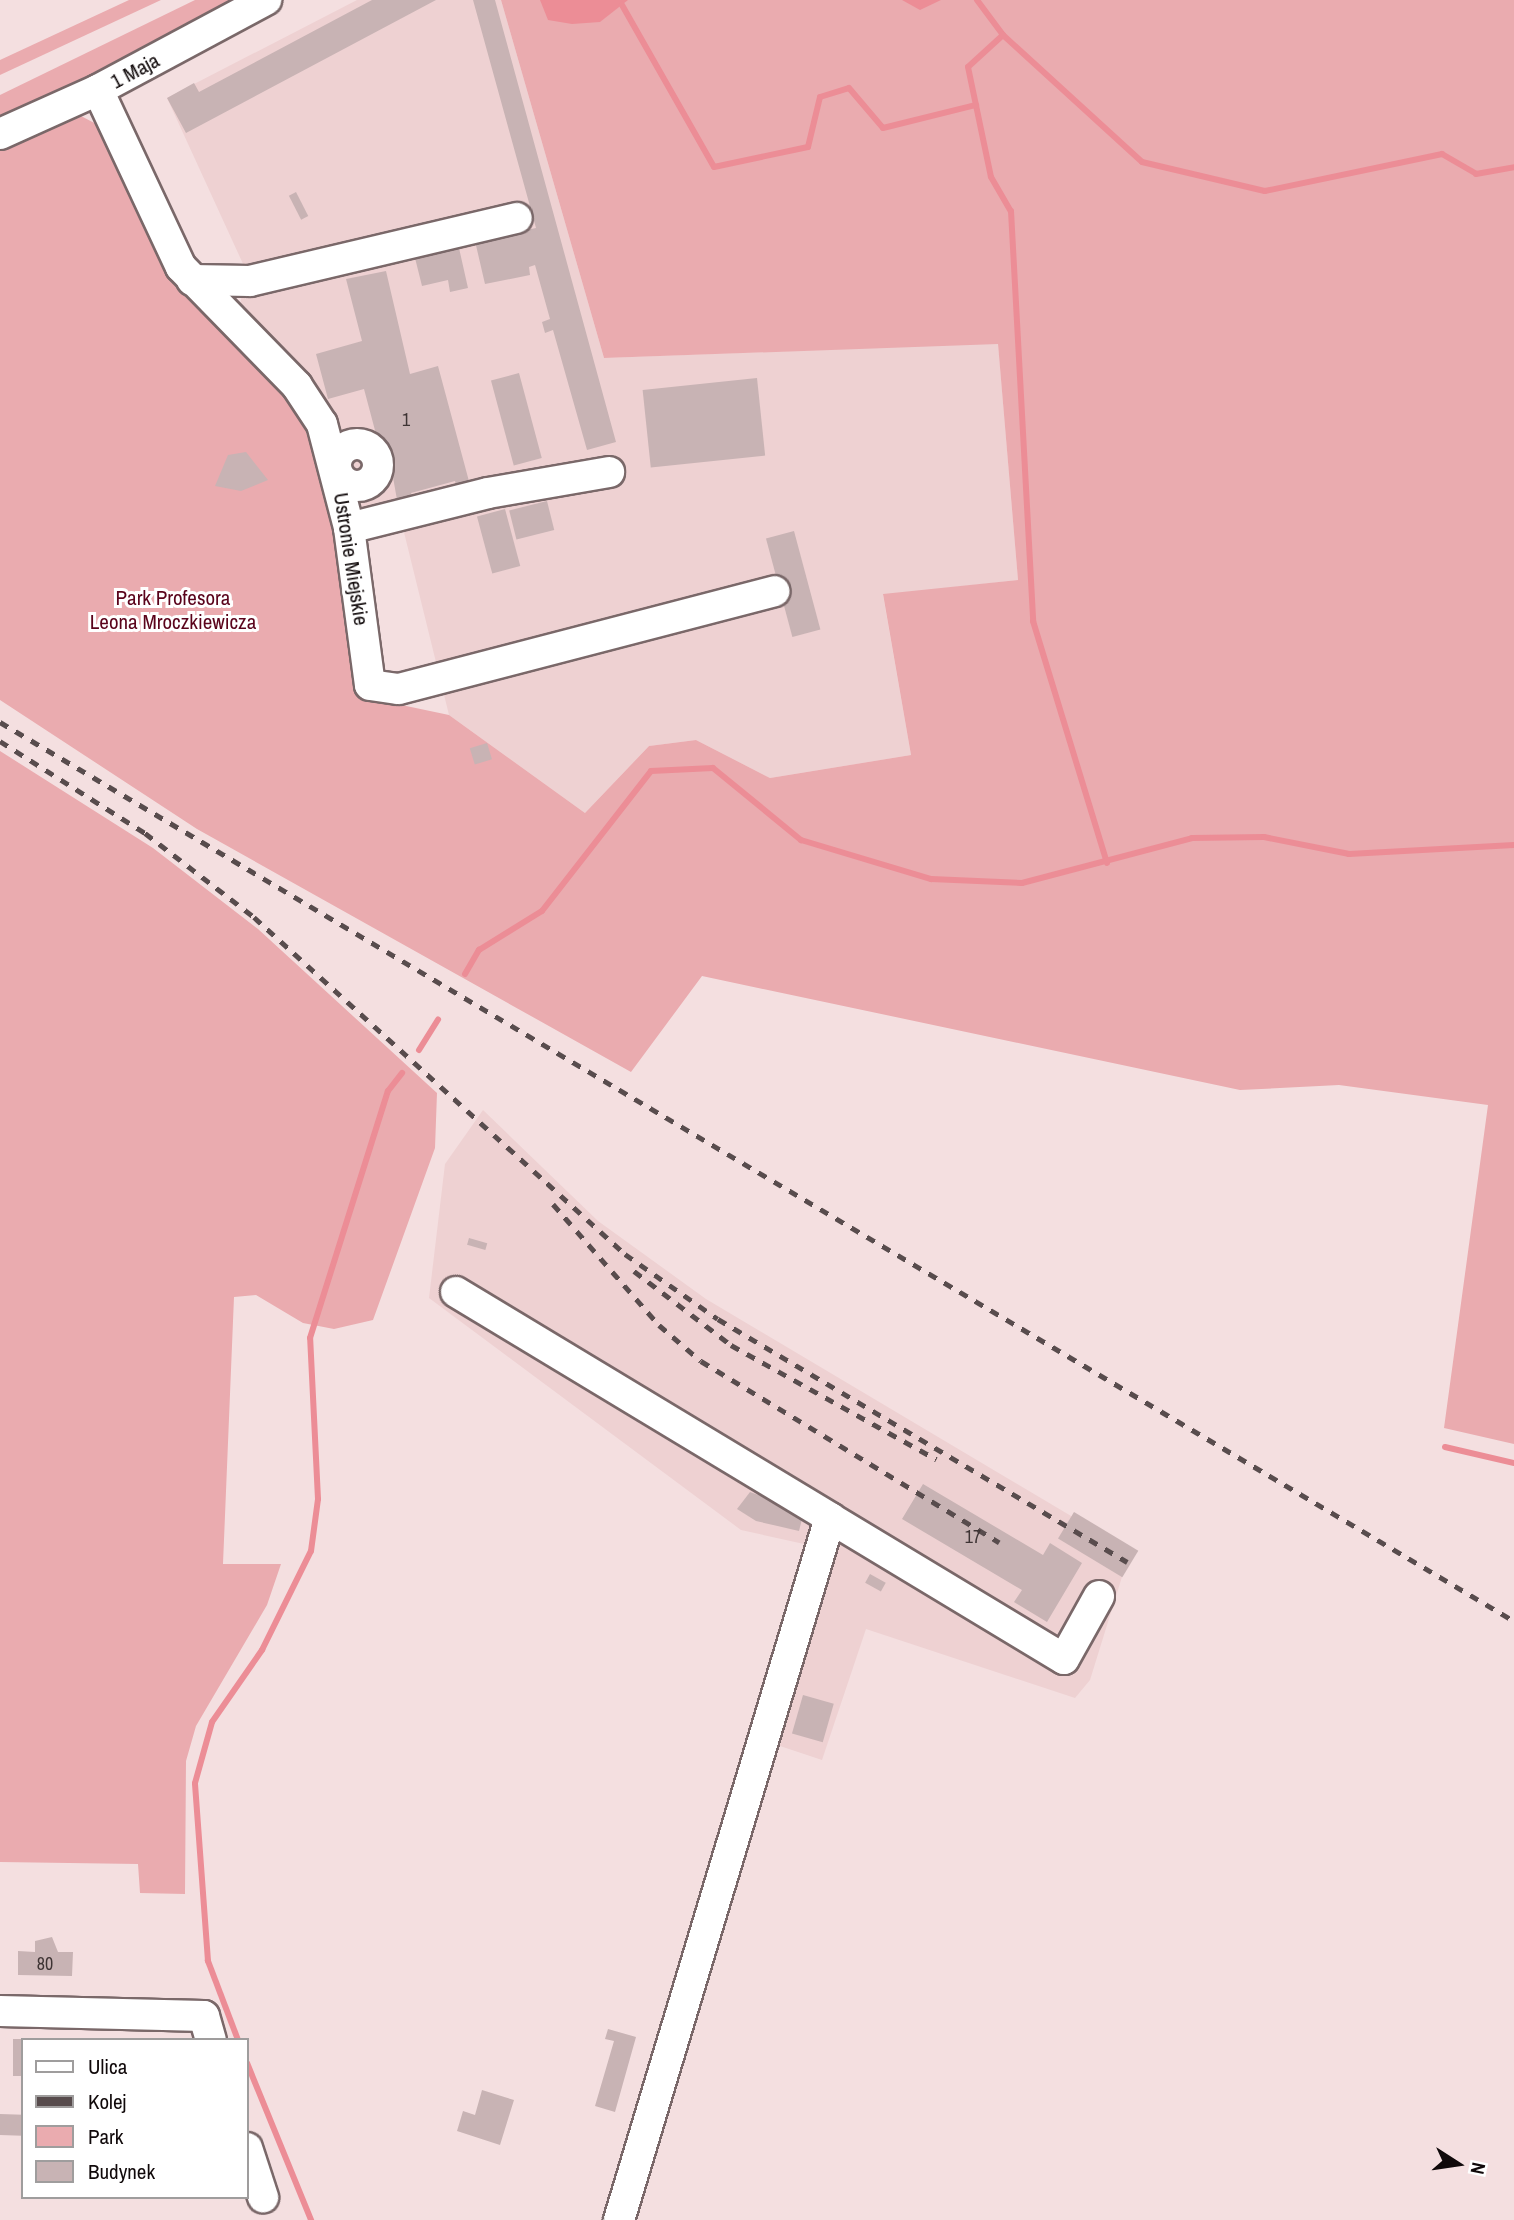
<!DOCTYPE html>
<html>
<head>
<meta charset="utf-8">
<style>
	body { margin:0 }
	#map { position:relative; width:1514px; height:2220px; overflow:hidden; background:#f4dfe0; font-family:"Archivo Narrow",sans-serif }
	div>[style] { position:absolute }
	.built>* { inset:0; background:#eed1d2 }
	.green>* { inset:0; background:#eaabaf }
	.water>* { inset:0; background:#ec8d96 }
	.stream>* { height:6px; margin:-3px; padding:0 3px; transform-origin:3px; border-radius:3px; background:#ec8d96 }
	.building>* { inset:0; background:#c8b3b4; transform-origin:0 0 }
	.roads { filter:drop-shadow(2px 0 #7a6869) drop-shadow(-2px 0 #7a6869) drop-shadow(0 2px #7a6869) drop-shadow(0 -2px #7a6869) }
	.minor>* { height:30px; margin:-15px; padding:0 15px; transform-origin:15px; border-radius:15px; background:#fff }
	.minor>.ring { margin:-15px; padding:0; box-sizing:content-box; background:none; border:30px solid #fff; border-radius:50% }
	.rail>* { height:5px; margin-top:-2.5px; transform-origin:0; background:repeating-linear-gradient(90deg,#584c4d 0 9px,transparent 0 18px) }
	span { translate:-50% -50%; white-space:nowrap; text-align:center; line-height:1.15; -webkit-text-stroke:6px #fff; paint-order:stroke }
	.number-label { font-size:18px; color:#3e3434 }
	.number-label span { -webkit-text-stroke-width:0 }
	.street-label { font-size:21px; color:#10090a }
	.park-label { font-size:21px; color:#5a031b }
	.legend { position:absolute; left:21px; top:2038px; width:228px; height:161px; box-sizing:border-box; background:#fff; border:2px solid #9f9d9d; margin:0; padding:9px 12px; list-style:none; font-size:21px; color:#10090a }
	.legend li { display:flex; align-items:center; gap:14px; height:35px }
	.legend b { width:35px; border:2px solid #9f9d9d }
	.north { position:absolute; left:1423px; top:2129px; width:70px; height:70px; -webkit-text-stroke:5px #fff; paint-order:stroke; rotate:102deg; font-size:19px; font-weight:700; line-height:28px; text-align:center; color:#10090a }
	.north::after { content:''; display:block; margin:auto; width:24px; height:32px; background:#10090a; clip-path:polygon(50% 0,100% 100%,50% 72%,0 100%) }
</style>
</head>
<body>
<div id="map">
	<div class="built">
		<div style="clip-path:polygon(357px 0,501px 0,604px 358px,998px 343px,1018px 580px,883px 595px,911px 755px,770px 778px,696px 740px,649px 746px,585px 813px,449px 715px,399px 512px,355px 521px,328px 408px,315px 385px,239px 309px,242px 295px,255px 290px,167px 98px)"></div>
		<div style="clip-path:polygon(483px 1110px,598px 1221px,706px 1299px,1130px 1551px,1090px 1680px,1075px 1698px,866px 1629px,822px 1760px,750px 1736px,804px 1544px,741px 1530px,429px 1298px,445px 1164px)"></div>
	</div>
	<div class="green">
		<div style="clip-path:polygon(129px 0,161px 0,0 75px,0 60px)"></div>
		<div style="clip-path:polygon(195px 0,243px 0,0 122px,0 95px)"></div>
		<div style="clip-path:polygon(501px 0,1514px 0,1514px 1444px,1444px 1428px,1488px 1105px,1339px 1085px,1240px 1090px,702px 976px,631px 1072px,197px 829px,0 700px,0 148px,81px 116px,100px 126px,298px 407px,335px 520px,356px 688px,373px 699px,449px 715px,585px 813px,649px 746px,696px 740px,770px 778px,911px 755px,883px 594px,1018px 580px,998px 344px,604px 358px)"></div>
		<div style="clip-path:polygon(0 751px,153px 848px,258px 929px,437px 1093px,435px 1148px,373px 1320px,334px 1329px,303px 1323px,256px 1295px,234px 1297px,223px 1564px,281px 1564px,267px 1605px,196px 1726px,186px 1761px,185px 1894px,140px 1893px,138px 1864px,0 1862px)"></div>
	</div>
	<div class="water">
		<div style="clip-path:polygon(540px 0,628px 0,600px 22px,572px 24px,548px 20px)"></div>
		<div style="clip-path:polygon(902px 0,941px 0,920px 10px)"></div>
	</div>
	<div class="stream">
		<div style="left:977px;top:0;width:44px;rotate:53.4deg"></div>
		<div style="left:1003px;top:35px;width:47px;rotate:137.6deg"></div>
		<div style="left:968px;top:67px;width:112px;rotate:78.2deg"></div>
		<div style="left:991px;top:177px;width:39px;rotate:60deg"></div>
		<div style="left:1011px;top:211px;width:411px;rotate:86.9deg"></div>
		<div style="left:1033px;top:621px;width:253px;rotate:73deg"></div>
		<div style="left:622px;top:5px;width:186px;rotate:60.4deg"></div>
		<div style="left:714px;top:167px;width:96px;rotate:-12deg"></div>
		<div style="left:808px;top:147px;width:51px;rotate:-76.5deg"></div>
		<div style="left:820px;top:97px;width:30px;rotate:-17deg"></div>
		<div style="left:849px;top:88px;width:52px;rotate:49.6deg"></div>
		<div style="left:883px;top:128px;width:96px;rotate:-13.9deg"></div>
		<div style="left:1003px;top:35px;width:188px;rotate:42.4deg"></div>
		<div style="left:1142px;top:162px;width:126px;rotate:13.3deg"></div>
		<div style="left:1265px;top:191px;width:181px;rotate:-11.8deg"></div>
		<div style="left:1442px;top:154px;width:39px;rotate:30deg"></div>
		<div style="left:1476px;top:174px;width:39px;rotate:-10deg"></div>
		<div style="left:465px;top:974px;width:28px;rotate:-60deg"></div>
		<div style="left:479px;top:950px;width:74px;rotate:-31.8deg"></div>
		<div style="left:542px;top:911px;width:177px;rotate:-52.1deg"></div>
		<div style="left:651px;top:771px;width:62px;rotate:-2.8deg"></div>
		<div style="left:713px;top:768px;width:114px;rotate:39.3deg"></div>
		<div style="left:801px;top:840px;width:136px;rotate:16.7deg"></div>
		<div style="left:931px;top:879px;width:91px;rotate:2.5deg"></div>
		<div style="left:1022px;top:883px;width:176px;rotate:-14.8deg"></div>
		<div style="left:1192px;top:838px;width:72px;rotate:-0.8deg"></div>
		<div style="left:1264px;top:837px;width:87px;rotate:11.3deg"></div>
		<div style="left:1349px;top:854px;width:165px;rotate:-3.1deg"></div>
		<div style="left:419px;top:1050px;width:36px;rotate:-58deg"></div>
		<div style="left:1445px;top:1447px;width:71px;rotate:13.1deg"></div>
		<div style="left:238px;top:2040px;width:85px;rotate:-110.8deg"></div>
		<div style="left:208px;top:1961px;width:178px;rotate:-94.2deg"></div>
		<div style="left:195px;top:1783px;width:63px;rotate:-74.4deg"></div>
		<div style="left:212px;top:1722px;width:88px;rotate:-55.2deg"></div>
		<div style="left:262px;top:1650px;width:110px;rotate:-63.7deg"></div>
		<div style="left:311px;top:1551px;width:52px;rotate:-82.3deg"></div>
		<div style="left:318px;top:1499px;width:161px;rotate:-92.8deg"></div>
		<div style="left:310px;top:1338px;width:259px;rotate:-72.5deg"></div>
		<div style="left:388px;top:1091px;width:23px;rotate:-52deg"></div>
		<div style="left:247px;top:2063px;width:170px;rotate:67.8deg"></div>
	</div>
	<div class="building">
		<div style="clip-path:polygon(372px 0,436px 0,186px 133px,167px 98px,194px 83px,199px 92px)"></div>
		<div style="clip-path:polygon(473px 0,495px 0,616px 442px,587px 450px,553px 330px,545px 333px,542px 322px,550px 319px,535px 265px,529px 267px,530px 275px,485px 284px,475px 241px,536px 228px)"></div>
		<div style="left:296px;top:192px;width:27px;height:8px;rotate:63deg"></div>
		<div style="clip-path:polygon(459px 248px,468px 288px,450px 292px,448px 280px,422px 286px,415px 258px)"></div>
		<div style="clip-path:polygon(386px 271px,410px 374px,438px 366px,470px 485px,457px 489px,455px 481px,411px 493px,415px 507px,399px 511px,391px 466px,385px 468px,364px 389px,328px 399px,316px 354px,362px 341px,346px 279px)"></div>
		<div style="left:519px;top:373px;width:88px;height:29px;rotate:75deg"></div>
		<div style="left:757px;top:378px;width:78px;height:115px;rotate:84deg"></div>
		<div style="clip-path:polygon(246px 452px,268px 480px,241px 491px,215px 486px,228px 455px)"></div>
		<div style="left:547px;top:501px;width:30px;height:39px;rotate:76deg"></div>
		<div style="left:505px;top:509px;width:59px;height:29px;rotate:75deg"></div>
		<div style="left:794px;top:531px;width:102px;height:29px;rotate:75deg"></div>
		<div style="left:487px;top:743px;width:17px;height:18px;rotate:73deg"></div>
		<div style="left:469px;top:1238px;width:19px;height:7px;rotate:16deg"></div>
		<div style="clip-path:polygon(923px 1484px,1043px 1555px,1050px 1543px,1082px 1563px,1047px 1622px,1014px 1602px,1022px 1590px,902px 1519px)"></div>
		<div style="clip-path:polygon(750px 1492px,804px 1511px,799px 1531px,756px 1521px,737px 1509px)"></div>
		<div style="left:1074px;top:1512px;width:75px;height:31px;rotate:31deg"></div>
		<div style="left:870px;top:1574px;width:18px;height:10px;rotate:29deg"></div>
		<div style="left:803px;top:1695px;width:32px;height:40px;rotate:16deg"></div>
		<div style="clip-path:polygon(52px 1937px,58px 1952px,73px 1952px,72px 1976px,18px 1975px,18px 1951px,35px 1952px,35px 1941px)"></div>
		<div style="clip-path:polygon(608px 2029px,636px 2037px,615px 2112px,595px 2106px,614px 2041px,605px 2039px)"></div>
		<div style="left:13px;top:2039px;width:10px;height:37px"></div>
		<div style="clip-path:polygon(482px 2090px,514px 2100px,500px 2145px,457px 2131px,463px 2111px,475px 2115px)"></div>
		<div style="left:0;top:2114px;width:23px;height:21px;rotate:2deg"></div>
	</div>
	<div class="roads">
		<div class="minor">
			<div style="left:98px;top:90px;width:195px;rotate:64.9deg"></div>
			<div style="left:181px;top:267px;width:166px;rotate:45.7deg"></div>
			<div style="left:297px;top:386px;width:45px;rotate:56.7deg"></div>
			<div style="left:322px;top:424px;width:107px;rotate:75.4deg"></div>
			<div style="left:349px;top:528px;width:158px;rotate:82.4deg"></div>
			<div style="left:370px;top:685px;width:29px;rotate:8deg"></div>
			<div style="left:399px;top:689px;width:388px;rotate:-14.6deg"></div>
			<div style="left:0;top:134px;width:107px;rotate:-24.2deg"></div>
			<div style="left:98px;top:90px;width:191px;rotate:-28.2deg"></div>
			<div style="left:192px;top:280px;width:58px;rotate:1deg"></div>
			<div style="left:250px;top:281px;width:274px;rotate:-13.3deg"></div>
			<div class="ring" style="left:336px;top:444px;width:12px;height:12px"></div>
			<div style="left:349px;top:528px;width:143px;rotate:-14.1deg"></div>
			<div style="left:488px;top:493px;width:123px;rotate:-9.8deg"></div>
			<div style="left:456px;top:1292px;width:437px;rotate:31.1deg"></div>
			<div style="left:0;top:2011px;width:204px;rotate:1.4deg"></div>
			<div style="left:204px;top:2016px;width:25px;rotate:74deg"></div>
			<div style="left:247px;top:2148px;width:52px;rotate:71.9deg"></div>
			<div style="left:619px;top:2220px;width:733px;rotate:-73.27deg"></div>
			<div style="left:830px;top:1518px;width:273px;rotate:31.1deg"></div>
			<div style="left:1064px;top:1659px;width:72px;rotate:-60.9deg"></div>
		</div>
	</div>
	<div class="rail">
		<div style="left:0;top:722px;width:1761px;rotate:30.7deg"></div>
		<div style="left:0;top:741px;width:172px;rotate:32.4deg"></div>
		<div style="left:145px;top:833px;width:138px;rotate:37.6deg"></div>
		<div style="left:254px;top:917px;width:501px;rotate:42.25deg"></div>
		<div style="left:625px;top:1254px;width:113px;rotate:35deg"></div>
		<div style="left:718px;top:1319px;width:476px;rotate:30.7deg"></div>
		<div style="left:553px;top:1204px;width:161px;rotate:48.8deg"></div>
		<div style="left:659px;top:1325px;width:55px;rotate:40.6deg"></div>
		<div style="left:701px;top:1361px;width:349px;rotate:31.3deg"></div>
		<div style="left:634px;top:1271px;width:122px;rotate:37.3deg"></div>
		<div style="left:731px;top:1345px;width:235px;rotate:29.1deg"></div>
	</div>
	<div class="number-label">
		<span style="left:406px;top:420px">1</span>
		<span style="left:973px;top:1537px">17</span>
		<span style="left:45px;top:1964px">80</span>
	</div>
	<div class="street-label">
		<span style="left:135px;top:71px;rotate:-28deg">1 Maja</span>
		<span style="left:351px;top:559px;rotate:81deg">Ustronie Miejskie</span>
	</div>
	<div class="park-label">
		<span style="left:173px;top:610px">Park Profesora<br>Leona Mroczkiewicza</span>
	</div>
	<ul class="legend">
	<li><b style="height:9px;background:#fff"></b>Ulica</li>
	<li><b style="height:9px;background:#584c4d"></b>Kolej</li>
	<li><b style="height:19px;background:#eaabaf"></b>Park</li>
	<li><b style="height:19px;background:#c8b3b4"></b>Budynek</li>
	</ul>
	<div class="north">N</div>
</div>
</body>
</html>
